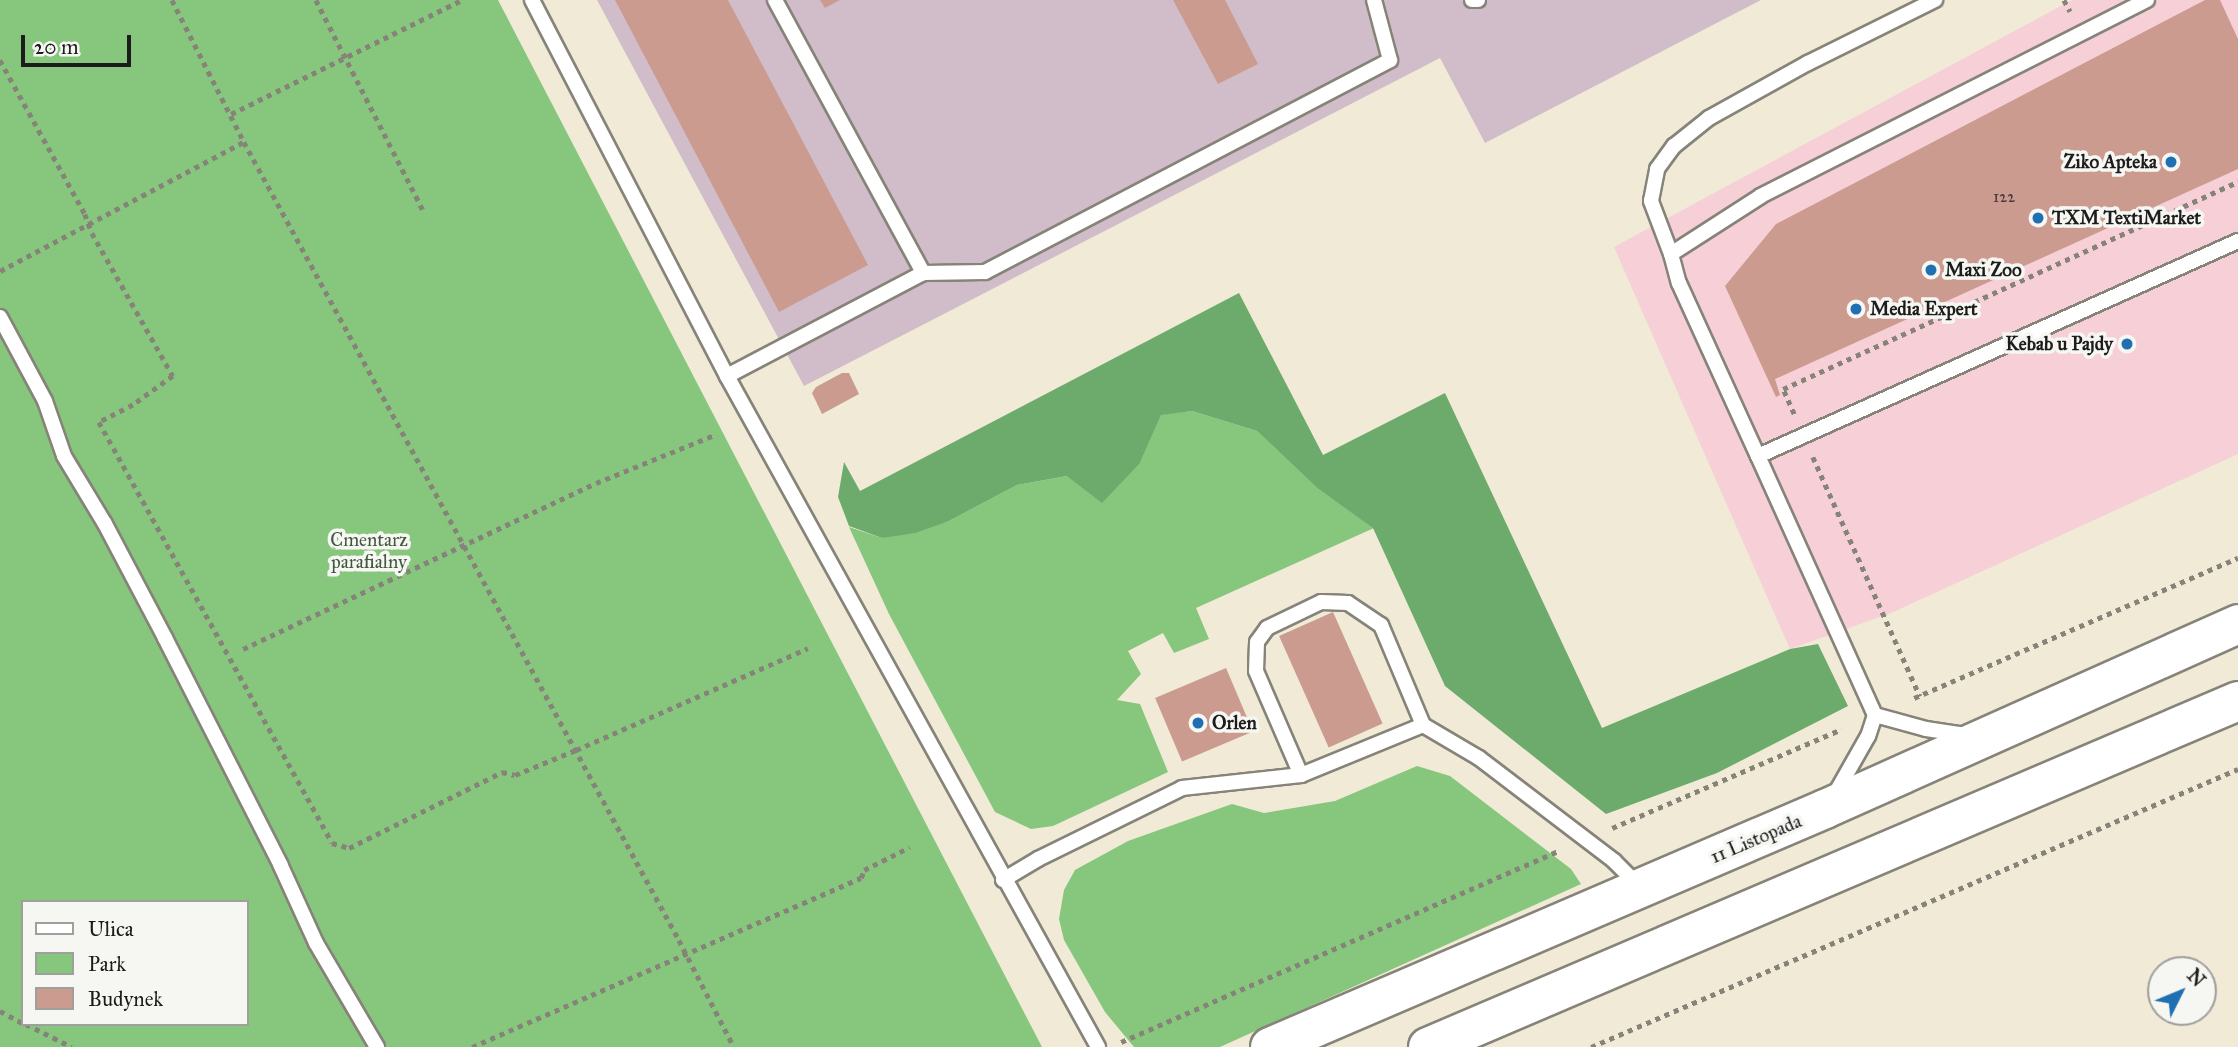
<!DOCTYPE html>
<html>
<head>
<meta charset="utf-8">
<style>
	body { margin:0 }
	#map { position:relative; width:2238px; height:1047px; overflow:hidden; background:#f0ead6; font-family:"IM FELL Great Primer",serif }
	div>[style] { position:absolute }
	.built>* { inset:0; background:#f6cfd7 }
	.industrial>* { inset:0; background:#d1bdc9 }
	.green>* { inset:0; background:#87c67d }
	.forest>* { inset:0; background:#6dab6c }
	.building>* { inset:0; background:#cb9b8f; transform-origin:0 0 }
	.path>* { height:4.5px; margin-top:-2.25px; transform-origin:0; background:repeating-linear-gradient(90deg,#868379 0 5px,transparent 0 10px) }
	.roads { filter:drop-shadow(2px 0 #868379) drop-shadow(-2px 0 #868379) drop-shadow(0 2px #868379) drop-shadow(0 -2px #868379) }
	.lane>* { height:14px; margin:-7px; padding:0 7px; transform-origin:7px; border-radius:7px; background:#fff }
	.secondary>* { height:38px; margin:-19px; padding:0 19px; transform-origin:19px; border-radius:19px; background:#fff }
	.dots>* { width:19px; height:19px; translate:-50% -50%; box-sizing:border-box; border:4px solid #f6f6f2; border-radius:50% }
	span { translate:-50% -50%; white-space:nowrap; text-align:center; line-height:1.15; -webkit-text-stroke:7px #f6f6f2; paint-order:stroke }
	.number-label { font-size:16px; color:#483c39 }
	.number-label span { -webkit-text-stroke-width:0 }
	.poi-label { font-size:19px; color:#1c1c1c; font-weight:700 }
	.right { translate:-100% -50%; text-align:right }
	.left { translate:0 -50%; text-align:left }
	.park-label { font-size:19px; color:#41583e }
	.street-label { font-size:19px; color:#1c1c1c }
	.legend { position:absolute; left:21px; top:900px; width:228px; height:126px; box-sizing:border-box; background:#f6f6f2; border:2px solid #9f9f9c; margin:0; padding:9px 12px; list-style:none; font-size:21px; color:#1c1c1c }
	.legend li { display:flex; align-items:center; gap:14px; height:35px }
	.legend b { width:35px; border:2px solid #9f9f9c }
	.north { position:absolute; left:2147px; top:956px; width:70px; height:70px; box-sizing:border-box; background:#f6f6f2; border:2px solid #9f9f9c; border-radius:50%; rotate:47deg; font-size:19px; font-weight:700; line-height:28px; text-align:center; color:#1c1c1c }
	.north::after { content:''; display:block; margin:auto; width:24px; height:32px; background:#1f6fb2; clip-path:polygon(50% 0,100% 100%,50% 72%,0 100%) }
	.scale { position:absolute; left:21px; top:35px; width:110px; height:32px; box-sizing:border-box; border:4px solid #1c1c1c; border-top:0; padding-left:9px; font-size:21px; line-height:24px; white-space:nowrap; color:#1c1c1c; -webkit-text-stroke:5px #f6f6f2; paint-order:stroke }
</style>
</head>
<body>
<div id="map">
	<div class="built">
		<div style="clip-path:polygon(2072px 0,2238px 0,2238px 454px,1891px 613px,1790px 649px,1614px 247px)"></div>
	</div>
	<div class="industrial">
		<div style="clip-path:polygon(597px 0,1761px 0,1485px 143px,1440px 58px,804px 386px)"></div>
	</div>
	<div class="green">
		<div style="clip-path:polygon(evenodd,0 0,498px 0,1042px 1047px,0 1047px,0 0,23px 902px,247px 902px,247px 1024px,23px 1024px,23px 902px)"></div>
		<div style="clip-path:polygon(1192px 411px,1257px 431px,1317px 488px,1374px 528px,1196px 608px,1209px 639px,1174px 653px,1163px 633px,1128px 651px,1141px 674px,1117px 700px,1140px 704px,1168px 772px,1053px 826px,1031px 829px,995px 812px,889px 614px,849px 527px,882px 538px,949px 521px,1017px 485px,1140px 463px,1161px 414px)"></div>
		<div style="clip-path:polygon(1417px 766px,1450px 776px,1571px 869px,1581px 884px,1220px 1047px,1134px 1047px,1105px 1012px,1064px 940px,1059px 919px,1064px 890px,1075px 870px,1128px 841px,1232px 804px,1264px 813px,1335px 801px)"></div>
	</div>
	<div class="forest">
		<div style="clip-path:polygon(1239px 293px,1323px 455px,1445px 393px,1602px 728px,1790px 649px,1818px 644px,1848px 706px,1717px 773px,1606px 814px,1445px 686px,1373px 528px,1317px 488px,1257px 431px,1192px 411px,1161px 415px,1140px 463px,1102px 503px,1067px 476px,1017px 485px,949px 521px,915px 533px,882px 538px,849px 526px,838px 497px,844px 462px,860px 491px)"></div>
	</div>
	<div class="building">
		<div style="clip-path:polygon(615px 0,728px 0,868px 265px,779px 312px)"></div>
		<div style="clip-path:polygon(820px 0,840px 0,825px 8px)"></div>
		<div style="clip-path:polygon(1173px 0,1225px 0,1258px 64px,1218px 84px)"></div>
		<div style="clip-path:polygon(2205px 0,2220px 0,2238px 39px,2238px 169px,1775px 379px,1780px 395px,1776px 397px,1725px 286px,1776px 224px)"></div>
		<div style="clip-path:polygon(842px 373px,849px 373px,859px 394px,822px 414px,812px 393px,816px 387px)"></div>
		<div style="left:1333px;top:612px;width:122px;height:59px;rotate:66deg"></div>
		<div style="left:1226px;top:668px;width:69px;height:77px;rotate:67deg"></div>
	</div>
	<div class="path">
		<div style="left:172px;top:0;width:159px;rotate:63.1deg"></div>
		<div style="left:244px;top:142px;width:909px;rotate:61.4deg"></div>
		<div style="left:679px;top:940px;width:120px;rotate:62.8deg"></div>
		<div style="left:316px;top:0;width:236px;rotate:63deg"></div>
		<div style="left:2064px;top:0;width:13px;rotate:61deg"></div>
		<div style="left:0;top:60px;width:176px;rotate:61.1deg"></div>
		<div style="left:85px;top:214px;width:20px;rotate:70deg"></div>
		<div style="left:92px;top:233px;width:164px;rotate:60.5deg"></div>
		<div style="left:173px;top:376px;width:49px;rotate:144.1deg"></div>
		<div style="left:133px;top:405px;width:38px;rotate:153deg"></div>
		<div style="left:99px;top:422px;width:481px;rotate:61deg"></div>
		<div style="left:332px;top:843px;width:18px;rotate:16deg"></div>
		<div style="left:349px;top:848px;width:171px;rotate:-26.4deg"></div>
		<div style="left:502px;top:772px;width:13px;rotate:13deg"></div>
		<div style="left:515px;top:775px;width:66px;rotate:-22.3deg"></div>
		<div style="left:576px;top:750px;width:253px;rotate:-23.7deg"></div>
		<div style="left:231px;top:114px;width:258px;rotate:-26.3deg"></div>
		<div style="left:0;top:271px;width:276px;rotate:-27.9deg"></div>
		<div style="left:1794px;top:414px;width:27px;rotate:-114deg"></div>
		<div style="left:1783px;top:389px;width:500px;rotate:-24.5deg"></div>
		<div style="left:1813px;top:457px;width:262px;rotate:65.9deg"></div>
		<div style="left:243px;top:649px;width:390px;rotate:-25.2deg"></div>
		<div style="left:596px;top:483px;width:127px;rotate:-22.1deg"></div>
		<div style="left:1914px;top:698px;width:353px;rotate:-23.4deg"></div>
		<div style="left:1612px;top:828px;width:250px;rotate:-23.3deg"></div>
		<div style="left:0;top:1011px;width:26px;rotate:28deg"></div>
		<div style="left:26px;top:1024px;width:51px;rotate:26.6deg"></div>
		<div style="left:1121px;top:1042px;width:478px;rotate:-23.6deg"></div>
		<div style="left:472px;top:1047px;width:424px;rotate:-23.5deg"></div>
		<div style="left:861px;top:878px;width:9px;rotate:-69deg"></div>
		<div style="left:864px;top:870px;width:51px;rotate:-26.6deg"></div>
		<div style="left:1591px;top:1047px;width:704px;rotate:-23.25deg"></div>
	</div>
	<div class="roads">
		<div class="lane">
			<div style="left:532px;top:0;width:424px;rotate:62.6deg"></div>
			<div style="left:727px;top:376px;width:767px;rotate:61.06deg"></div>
			<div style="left:775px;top:0;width:311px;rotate:61.5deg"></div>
			<div style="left:1472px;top:0;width:6px"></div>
			<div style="left:2147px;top:0;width:433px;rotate:153.1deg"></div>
			<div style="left:1761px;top:196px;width:107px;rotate:147.2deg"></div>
			<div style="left:1671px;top:254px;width:30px;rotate:75deg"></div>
			<div style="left:1679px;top:283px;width:190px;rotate:65.5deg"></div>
			<div style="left:1758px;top:456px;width:526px;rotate:-24.13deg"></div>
			<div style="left:1671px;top:254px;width:57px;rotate:-110.7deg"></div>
			<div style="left:1651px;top:201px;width:33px;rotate:-79deg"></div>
			<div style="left:1657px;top:169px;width:29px;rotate:-54deg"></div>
			<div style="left:1674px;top:146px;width:45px;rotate:-38.7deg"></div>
			<div style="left:1709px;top:118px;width:113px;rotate:-29.1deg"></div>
			<div style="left:1808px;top:63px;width:142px;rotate:-26.4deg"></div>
			<div style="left:0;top:317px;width:95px;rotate:61.8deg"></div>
			<div style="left:45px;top:401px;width:58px;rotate:70.9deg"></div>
			<div style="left:64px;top:456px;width:79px;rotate:58.9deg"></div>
			<div style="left:105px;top:524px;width:129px;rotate:62.2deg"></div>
			<div style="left:165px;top:638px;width:254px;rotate:63deg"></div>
			<div style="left:280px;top:864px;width:87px;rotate:65.5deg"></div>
			<div style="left:316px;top:943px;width:121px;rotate:59.6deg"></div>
			<div style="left:727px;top:376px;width:221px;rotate:-27.7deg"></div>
			<div style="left:923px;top:273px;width:62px;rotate:-0.9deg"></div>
			<div style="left:985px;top:272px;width:457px;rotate:-27.6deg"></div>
			<div style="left:1390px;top:60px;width:62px;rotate:-104.9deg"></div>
			<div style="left:1758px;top:456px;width:284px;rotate:65.7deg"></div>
			<div style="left:1875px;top:715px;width:22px;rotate:108deg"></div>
			<div style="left:1868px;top:736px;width:67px;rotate:119.6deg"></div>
			<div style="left:1875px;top:715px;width:53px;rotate:15.4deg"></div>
			<div style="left:1926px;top:729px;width:40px;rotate:8.5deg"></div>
			<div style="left:1301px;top:775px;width:113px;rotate:-113.4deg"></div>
			<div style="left:1256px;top:671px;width:29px;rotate:-88deg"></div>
			<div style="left:1257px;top:642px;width:17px;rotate:-54deg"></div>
			<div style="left:1267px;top:628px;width:60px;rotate:-25.7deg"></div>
			<div style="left:1321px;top:602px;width:27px;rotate:2deg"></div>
			<div style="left:1348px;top:603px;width:40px;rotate:34deg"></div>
			<div style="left:1381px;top:625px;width:108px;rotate:67.2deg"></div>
			<div style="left:1003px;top:880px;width:41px;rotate:-31deg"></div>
			<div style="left:1038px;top:859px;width:161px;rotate:-26.2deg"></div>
			<div style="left:1182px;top:788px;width:120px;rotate:-6.2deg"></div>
			<div style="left:1301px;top:775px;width:132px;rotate:-22.3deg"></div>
			<div style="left:1423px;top:725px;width:65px;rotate:30.5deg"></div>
			<div style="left:1479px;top:758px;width:170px;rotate:37.3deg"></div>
			<div style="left:1614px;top:861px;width:37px;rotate:45deg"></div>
		</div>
		<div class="secondary">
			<div style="left:1270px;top:1047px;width:604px;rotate:-23.21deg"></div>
			<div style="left:1825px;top:809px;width:453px;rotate:-24.1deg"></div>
			<div style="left:1428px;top:1047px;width:881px;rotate:-23.13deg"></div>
		</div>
	</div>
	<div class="dots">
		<div style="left:2171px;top:162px;background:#1f6fb2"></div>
		<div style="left:2038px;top:218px;background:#1f6fb2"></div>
		<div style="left:1931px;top:270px;background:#1f6fb2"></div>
		<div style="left:1856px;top:309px;background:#1f6fb2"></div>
		<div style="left:2127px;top:344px;background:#1f6fb2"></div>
		<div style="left:1198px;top:723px;background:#1f6fb2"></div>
	</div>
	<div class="number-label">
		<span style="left:2004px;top:197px">122</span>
	</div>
	<div class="poi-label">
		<span class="right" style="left:2157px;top:162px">Ziko Apteka</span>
		<span class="left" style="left:2052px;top:218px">TXM TextiMarket</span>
		<span class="left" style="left:1945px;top:270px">Maxi Zoo</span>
		<span class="left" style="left:1870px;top:309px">Media Expert</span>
		<span class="right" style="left:2113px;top:344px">Kebab u Pajdy</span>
		<span class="left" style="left:1212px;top:723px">Orlen</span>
	</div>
	<div class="park-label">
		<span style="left:369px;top:551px">Cmentarz<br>parafialny</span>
	</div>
	<div class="street-label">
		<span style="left:1756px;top:839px;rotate:-23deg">11 Listopada</span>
	</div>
	<ul class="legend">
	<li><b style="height:9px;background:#fff"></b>Ulica</li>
	<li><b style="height:19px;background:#87c67d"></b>Park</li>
	<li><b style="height:19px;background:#cb9b8f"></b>Budynek</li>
	</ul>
	<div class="north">N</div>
	<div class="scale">20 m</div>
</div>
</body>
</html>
